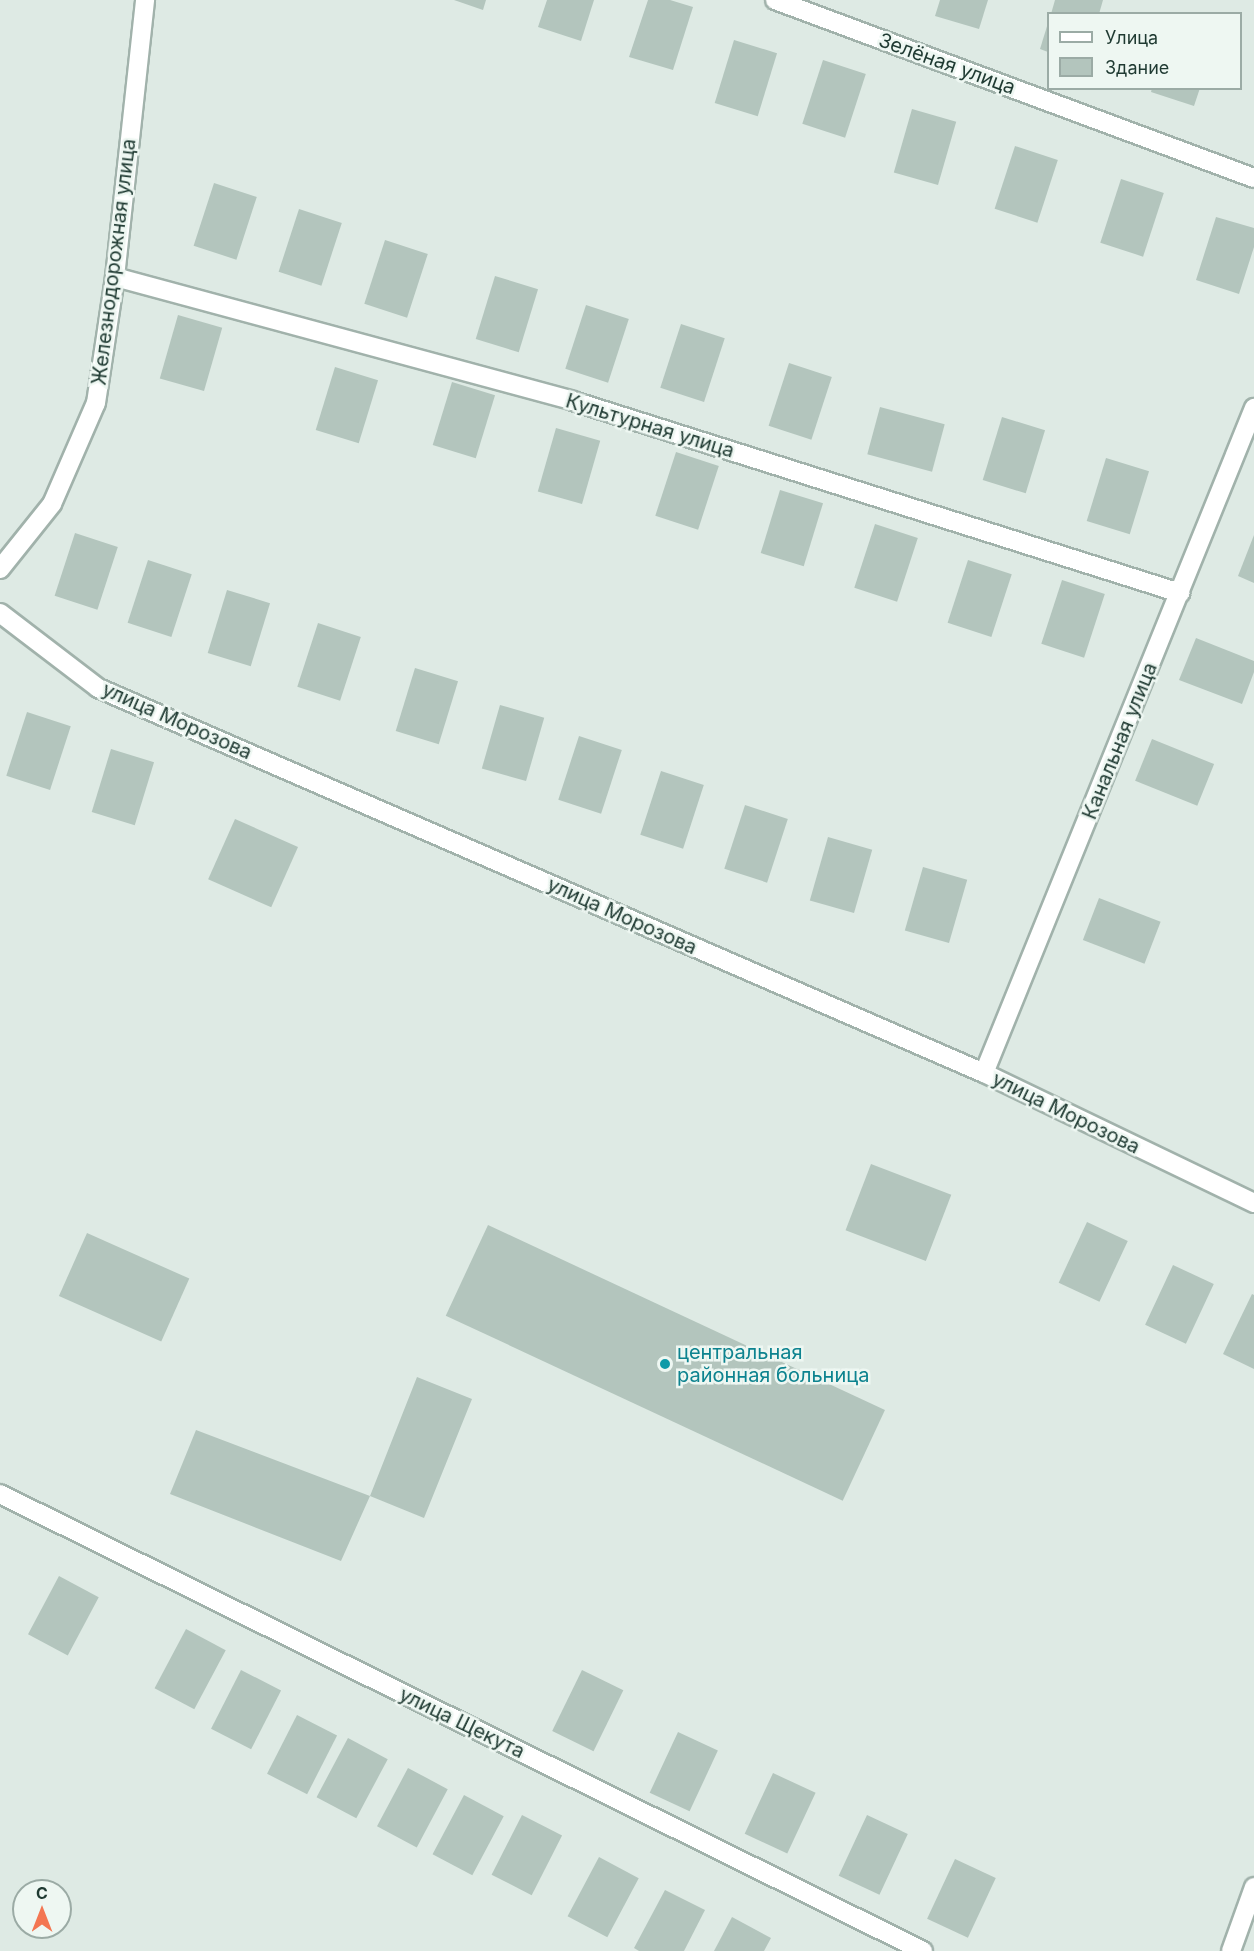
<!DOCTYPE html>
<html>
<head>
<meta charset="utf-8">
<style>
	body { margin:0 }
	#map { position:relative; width:1254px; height:1951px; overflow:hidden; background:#deeae4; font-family:Inter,sans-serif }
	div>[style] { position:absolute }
	.building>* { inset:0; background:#b3c5bd; transform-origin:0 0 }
	.roads { filter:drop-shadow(2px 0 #a1b2ab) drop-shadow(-2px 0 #a1b2ab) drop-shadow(0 2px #a1b2ab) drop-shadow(0 -2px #a1b2ab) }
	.street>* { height:18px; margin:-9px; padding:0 9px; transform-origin:9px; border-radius:9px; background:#fff }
	.dots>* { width:16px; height:16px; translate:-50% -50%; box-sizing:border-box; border:3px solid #eef7f2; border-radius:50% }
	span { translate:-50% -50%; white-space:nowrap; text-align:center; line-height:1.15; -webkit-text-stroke:5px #eef7f2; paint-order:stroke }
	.street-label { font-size:20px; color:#1f3a32 }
	.culture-label { font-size:20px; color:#0d838f }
	.left { translate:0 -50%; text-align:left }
	.legend { position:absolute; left:1047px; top:12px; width:195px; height:78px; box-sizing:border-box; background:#eef7f2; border:2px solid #9baba5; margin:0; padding:8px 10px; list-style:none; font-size:18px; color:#1f3a32 }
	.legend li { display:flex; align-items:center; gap:12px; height:30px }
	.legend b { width:30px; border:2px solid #9baba5 }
	.north { position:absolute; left:12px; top:1879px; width:60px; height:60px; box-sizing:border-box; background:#eef7f2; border:2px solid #9baba5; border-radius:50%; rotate:0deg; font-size:16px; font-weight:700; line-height:24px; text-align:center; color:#1f3a32 }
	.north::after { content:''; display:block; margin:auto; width:21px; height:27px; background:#f37652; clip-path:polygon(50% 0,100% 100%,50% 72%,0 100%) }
</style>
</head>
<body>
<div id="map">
	<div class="building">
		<div style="clip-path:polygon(454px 0,486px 0,483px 10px)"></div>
		<div style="clip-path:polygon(547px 0,594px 0,581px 41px,538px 27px)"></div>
		<div style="clip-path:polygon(648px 0,670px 0,693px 7px,673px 70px,629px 57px)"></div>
		<div style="clip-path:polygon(940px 0,988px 0,979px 29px,935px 16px)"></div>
		<div style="clip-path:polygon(1055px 0,1103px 0,1099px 14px,1051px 14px)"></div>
		<div style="clip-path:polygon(1048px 23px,1048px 52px,1040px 49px)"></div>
		<div style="left:734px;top:40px;width:45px;height:66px;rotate:17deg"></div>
		<div style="left:823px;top:60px;width:45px;height:67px;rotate:18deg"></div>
		<div style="clip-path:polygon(1152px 88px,1200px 88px,1194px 106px,1151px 92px)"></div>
		<div style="left:912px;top:109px;width:46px;height:66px;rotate:16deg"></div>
		<div style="left:1015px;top:146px;width:45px;height:66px;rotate:18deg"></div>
		<div style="left:1121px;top:179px;width:45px;height:67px;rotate:18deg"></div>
		<div style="left:214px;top:183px;width:45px;height:66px;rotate:18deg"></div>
		<div style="left:299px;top:209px;width:45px;height:66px;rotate:18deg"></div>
		<div style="clip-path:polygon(1216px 217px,1254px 228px,1254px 247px,1239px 294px,1196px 280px)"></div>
		<div style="left:385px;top:240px;width:45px;height:67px;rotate:18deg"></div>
		<div style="left:495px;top:276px;width:45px;height:66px;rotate:17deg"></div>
		<div style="left:586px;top:305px;width:45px;height:67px;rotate:18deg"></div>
		<div style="left:178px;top:315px;width:46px;height:66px;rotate:16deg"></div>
		<div style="left:681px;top:324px;width:46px;height:67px;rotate:18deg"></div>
		<div style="left:789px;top:363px;width:45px;height:66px;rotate:18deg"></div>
		<div style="left:335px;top:367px;width:45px;height:66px;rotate:17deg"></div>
		<div style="left:452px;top:382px;width:45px;height:66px;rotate:17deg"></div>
		<div style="left:880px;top:407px;width:67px;height:49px;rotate:15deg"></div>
		<div style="left:1002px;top:417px;width:45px;height:66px;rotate:17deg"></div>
		<div style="left:556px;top:428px;width:46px;height:66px;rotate:16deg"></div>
		<div style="left:676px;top:452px;width:45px;height:67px;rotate:18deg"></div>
		<div style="left:1106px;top:458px;width:45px;height:66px;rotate:17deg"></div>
		<div style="left:780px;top:490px;width:45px;height:66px;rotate:17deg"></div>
		<div style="left:875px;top:524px;width:45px;height:67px;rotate:18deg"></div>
		<div style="left:75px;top:533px;width:45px;height:66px;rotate:18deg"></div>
		<div style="clip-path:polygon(1254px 535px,1254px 583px,1238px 576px)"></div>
		<div style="left:148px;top:560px;width:46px;height:66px;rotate:18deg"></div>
		<div style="left:968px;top:560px;width:46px;height:66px;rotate:18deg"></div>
		<div style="left:1062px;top:580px;width:45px;height:67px;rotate:18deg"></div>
		<div style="left:227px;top:590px;width:45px;height:66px;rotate:17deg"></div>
		<div style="left:318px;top:623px;width:45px;height:67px;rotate:18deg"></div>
		<div style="clip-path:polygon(1196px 638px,1254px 661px,1254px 672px,1242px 704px,1179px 680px)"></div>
		<div style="left:415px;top:668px;width:45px;height:66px;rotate:17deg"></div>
		<div style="left:500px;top:705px;width:46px;height:66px;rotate:16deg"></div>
		<div style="left:27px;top:712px;width:46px;height:67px;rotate:18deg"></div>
		<div style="left:579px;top:736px;width:45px;height:67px;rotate:18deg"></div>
		<div style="left:1152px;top:739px;width:67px;height:45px;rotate:22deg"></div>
		<div style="left:111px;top:749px;width:45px;height:66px;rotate:17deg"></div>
		<div style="left:661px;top:771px;width:45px;height:67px;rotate:18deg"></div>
		<div style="left:745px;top:805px;width:45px;height:67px;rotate:18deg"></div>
		<div style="left:235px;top:819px;width:69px;height:66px;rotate:24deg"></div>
		<div style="left:828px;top:837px;width:46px;height:66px;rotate:16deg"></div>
		<div style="left:923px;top:867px;width:46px;height:66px;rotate:16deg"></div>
		<div style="left:1099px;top:898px;width:66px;height:45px;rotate:21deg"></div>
		<div style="left:871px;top:1164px;width:86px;height:71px;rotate:21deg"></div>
		<div style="left:1087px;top:1222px;width:45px;height:67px;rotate:25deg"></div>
		<div style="left:488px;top:1225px;width:438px;height:100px;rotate:25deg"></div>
		<div style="left:87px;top:1233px;width:112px;height:69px;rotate:24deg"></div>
		<div style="left:1173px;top:1265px;width:45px;height:66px;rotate:25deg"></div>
		<div style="clip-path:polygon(1252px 1294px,1254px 1295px,1254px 1369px,1223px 1354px)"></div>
		<div style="clip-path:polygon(417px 1377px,472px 1399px,424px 1518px,370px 1496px,341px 1561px,170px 1494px,196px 1430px,370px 1496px)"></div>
		<div style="left:59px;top:1576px;width:45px;height:66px;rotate:28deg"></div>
		<div style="left:186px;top:1629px;width:45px;height:67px;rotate:28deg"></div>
		<div style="left:241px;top:1670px;width:45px;height:66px;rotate:27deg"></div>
		<div style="left:582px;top:1670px;width:46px;height:68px;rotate:26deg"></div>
		<div style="left:297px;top:1715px;width:45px;height:66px;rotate:27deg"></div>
		<div style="left:678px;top:1732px;width:44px;height:67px;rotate:25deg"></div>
		<div style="left:348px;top:1738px;width:45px;height:67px;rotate:28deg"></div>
		<div style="left:408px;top:1768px;width:45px;height:66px;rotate:28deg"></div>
		<div style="left:773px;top:1773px;width:47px;height:67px;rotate:25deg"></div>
		<div style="left:464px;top:1795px;width:45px;height:67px;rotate:28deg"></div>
		<div style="left:522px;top:1815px;width:45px;height:67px;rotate:27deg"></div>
		<div style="left:867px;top:1815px;width:45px;height:67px;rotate:25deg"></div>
		<div style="left:599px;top:1857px;width:45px;height:67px;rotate:28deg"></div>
		<div style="left:955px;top:1859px;width:45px;height:66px;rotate:25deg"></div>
		<div style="clip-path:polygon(665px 1890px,705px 1910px,684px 1951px,639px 1951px,634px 1948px)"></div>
		<div style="clip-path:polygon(732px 1917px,771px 1938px,764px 1951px,714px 1951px)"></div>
	</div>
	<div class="roads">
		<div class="street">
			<div style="left:775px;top:0;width:511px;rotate:20.39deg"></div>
			<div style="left:115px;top:277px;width:474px;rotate:15.1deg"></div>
			<div style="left:573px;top:401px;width:637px;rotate:17.55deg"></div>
			<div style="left:0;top:569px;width:83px;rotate:-51.3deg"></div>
			<div style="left:52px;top:504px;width:110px;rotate:-66.5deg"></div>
			<div style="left:96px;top:403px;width:127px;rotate:-81.4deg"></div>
			<div style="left:115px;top:277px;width:279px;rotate:-83.8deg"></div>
			<div style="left:0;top:613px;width:123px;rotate:37.4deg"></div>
			<div style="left:98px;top:688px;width:966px;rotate:23.49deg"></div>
			<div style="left:984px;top:1073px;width:300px;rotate:25.7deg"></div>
			<div style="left:984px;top:1073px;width:718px;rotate:-67.9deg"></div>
			<div style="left:0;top:1494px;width:1030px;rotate:26.34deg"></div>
			<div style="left:1231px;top:1951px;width:68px;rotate:-70.2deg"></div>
		</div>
	</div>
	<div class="dots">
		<div style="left:665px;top:1364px;background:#0f9aa8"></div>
	</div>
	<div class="street-label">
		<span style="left:947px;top:64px;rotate:20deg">Зелёная улица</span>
		<span style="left:114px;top:262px;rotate:-83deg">Железнодорожная улица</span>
		<span style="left:650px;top:426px;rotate:17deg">Культурная улица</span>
		<span style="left:177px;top:721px;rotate:24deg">улица Морозова</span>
		<span style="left:1120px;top:741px;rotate:-68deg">Канальная улица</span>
		<span style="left:622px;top:916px;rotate:24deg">улица Морозова</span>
		<span style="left:1066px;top:1113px;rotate:26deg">улица Морозова</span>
		<span style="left:462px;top:1723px;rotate:26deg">улица Щекута</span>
	</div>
	<div class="culture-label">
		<span class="left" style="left:677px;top:1364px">центральная<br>районная больница</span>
	</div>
	<ul class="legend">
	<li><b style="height:8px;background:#fff"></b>Улица</li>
	<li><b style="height:16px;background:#b3c5bd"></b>Здание</li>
	</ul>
	<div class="north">С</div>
</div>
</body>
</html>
